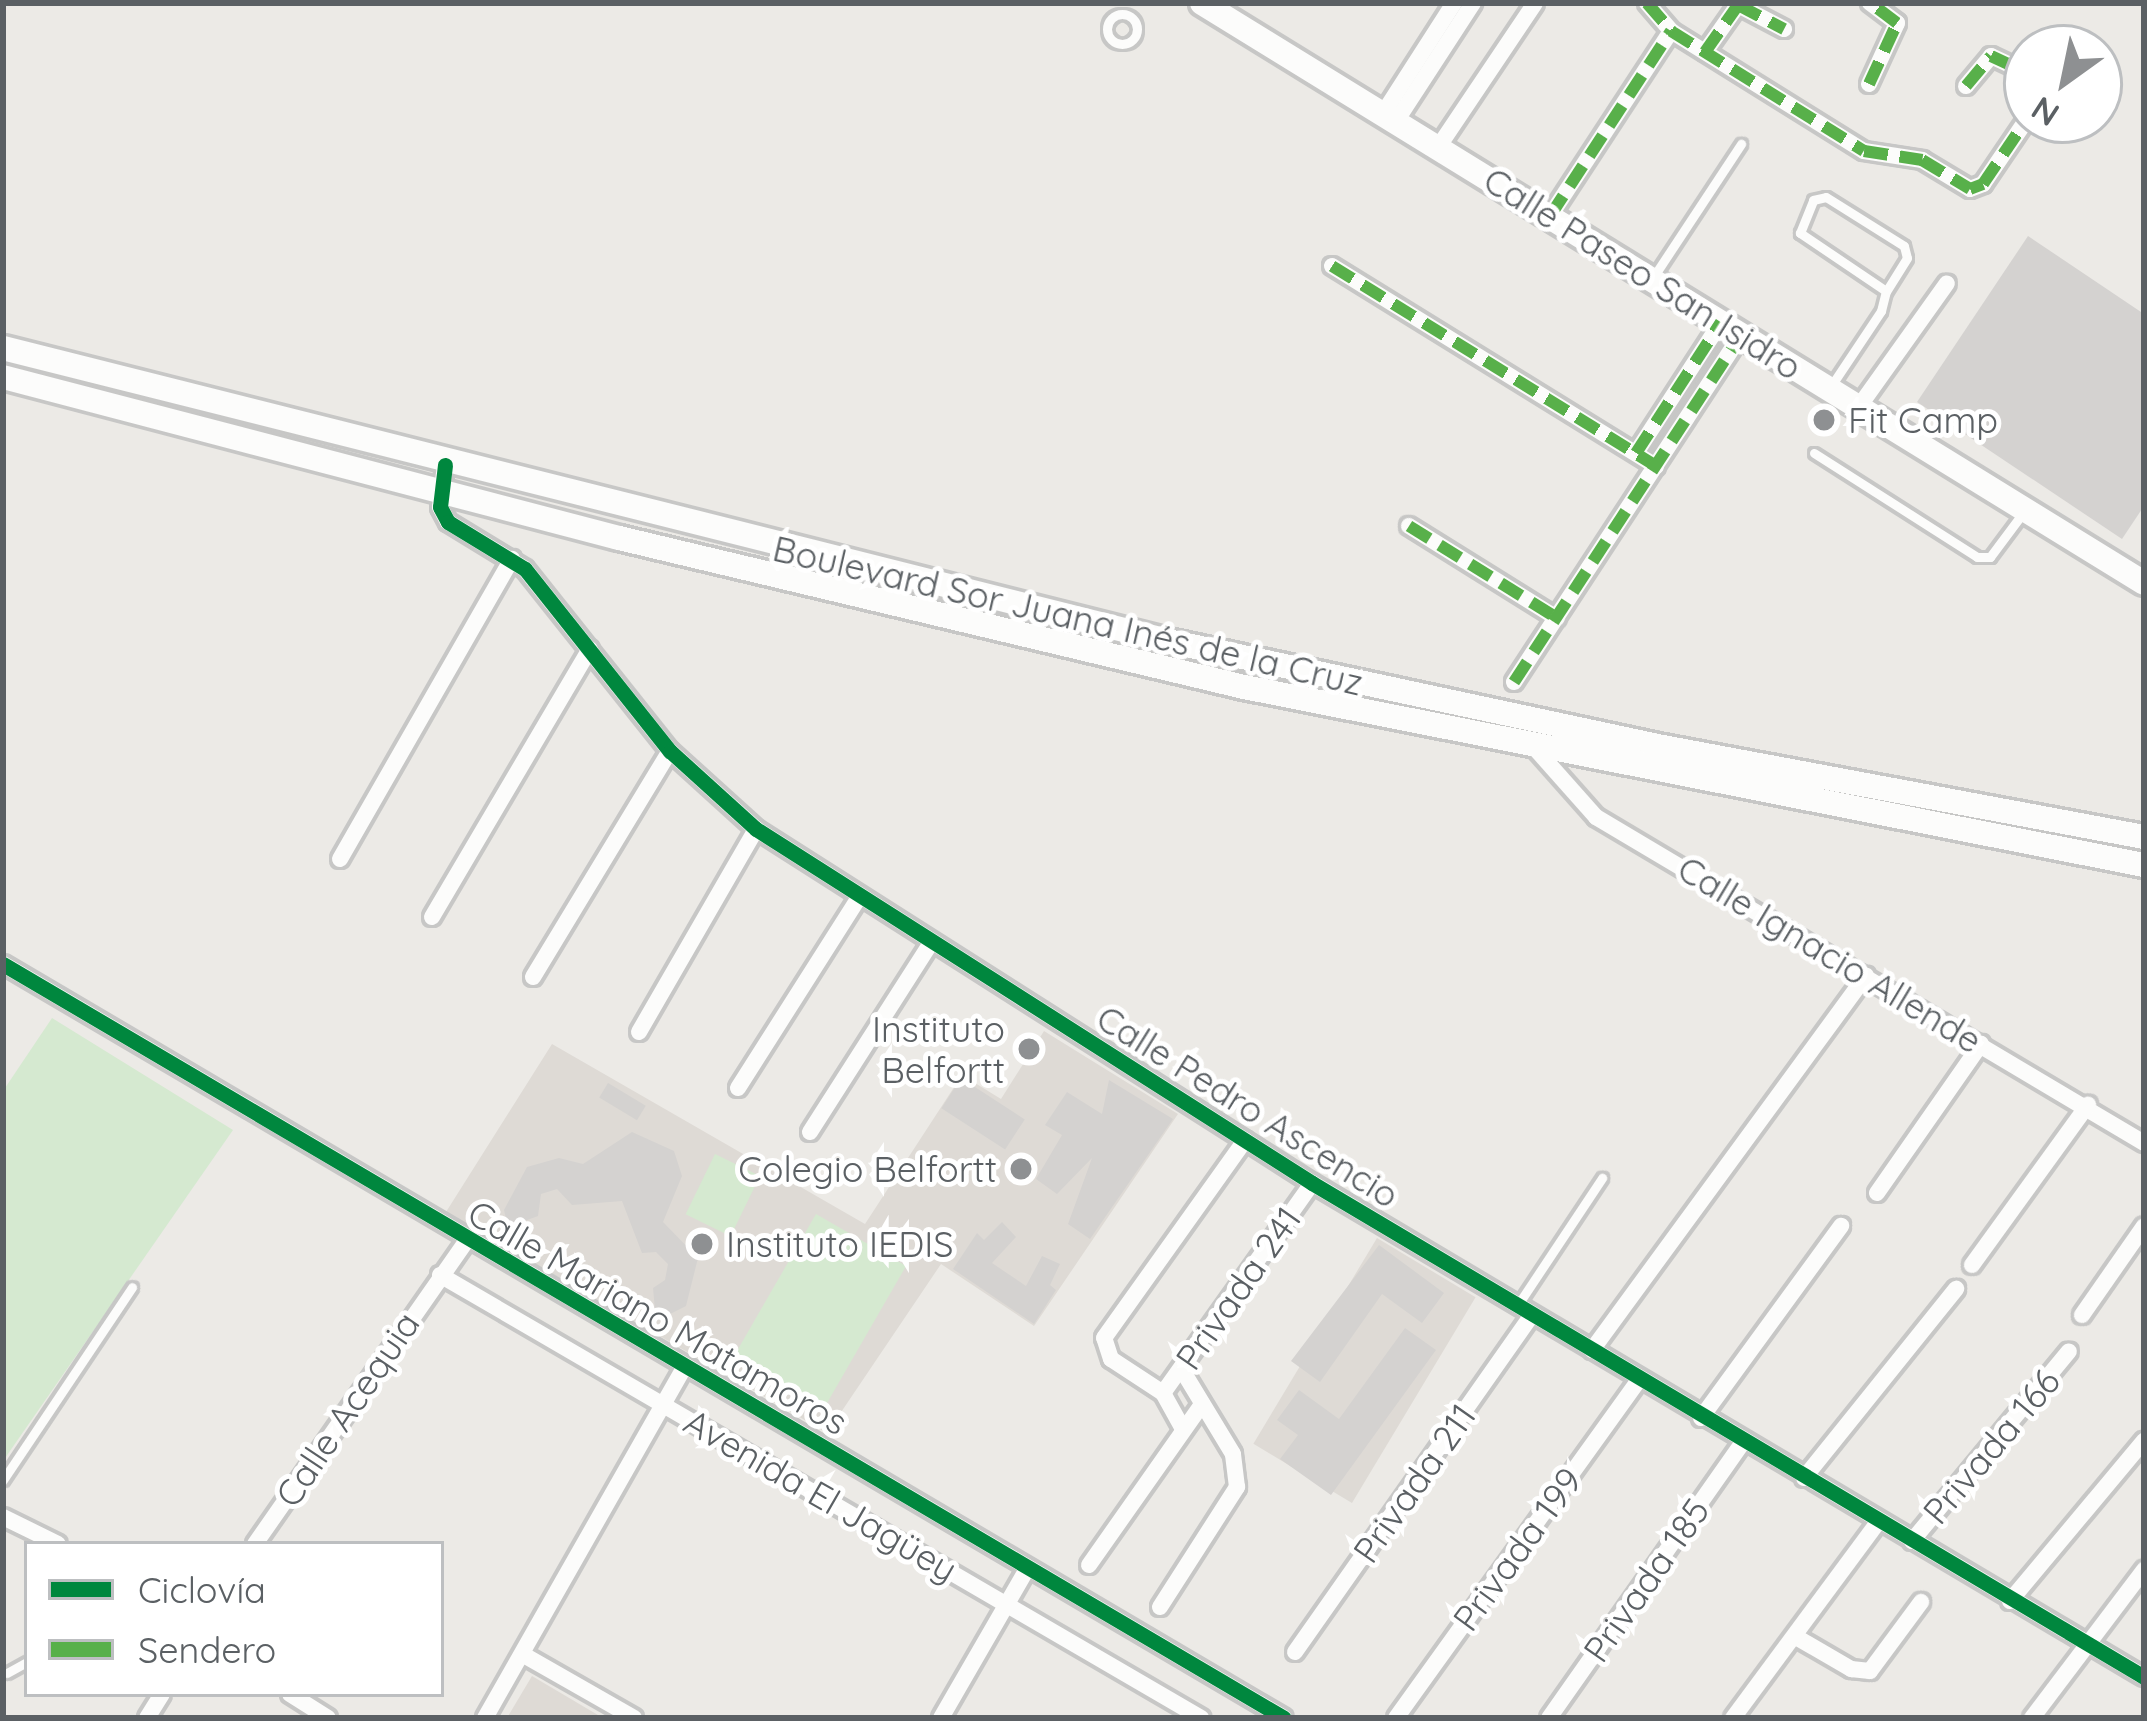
<!DOCTYPE html>
<html>
<head>
<meta charset="utf-8">
<style>
	body { margin:0 }
	#map { position:relative; width:2147px; height:1721px; overflow:hidden; background:#eceae6; font-family:Quicksand,sans-serif }
	div>[style] { position:absolute }
	.education>* { inset:0; background:#dedad5; transform-origin:0 0 }
	.green>* { inset:0; background:#d5e9d0; transform-origin:0 0 }
	.building>* { inset:0; background:#d4d2d0; transform-origin:0 0 }
	.roads { filter:drop-shadow(3px 0 #c7c7c6) drop-shadow(-3px 0 #c7c7c6) drop-shadow(0 3px #c7c7c6) drop-shadow(0 -3px #c7c7c6) }
	.lane>* { height:9px; margin:-4.5px; padding:0 4.5px; transform-origin:4.5px; border-radius:4.5px; background:#fcfcfb }
	.lane>.ring { margin:-4.5px; padding:0; box-sizing:content-box; background:none; border:9px solid #fcfcfb; border-radius:50% }
	.street>* { height:16px; margin:-8px; padding:0 8px; transform-origin:8px; border-radius:8px; background:#fcfcfb }
	.secondary>* { height:24px; margin:-12px; padding:0 12px; transform-origin:12px; border-radius:12px; background:#fcfcfb }
	.quiet>* { height:12px; margin-top:-6px; transform-origin:0; background:repeating-linear-gradient(90deg,#58b04a 0 24px,transparent 0 36px) }
	.cycleway>* { height:15px; margin:-7.5px; padding:0 7.5px; transform-origin:7.5px; border-radius:7.5px; background:#00873e }
	.dots>* { width:33px; height:33px; translate:-50% -50%; box-sizing:border-box; border:6px solid #fff; border-radius:50% }
	span { translate:-50% -50%; white-space:nowrap; text-align:center; line-height:1.15; -webkit-text-stroke:10px #fff; paint-order:stroke }
	.street-label { font-size:36px; color:#5b6064 }
	.poi-label { font-size:36px; color:#5b6064 }
	.left { translate:0 -50%; text-align:left }
	.right { translate:-100% -50%; text-align:right }
	.frame { position:absolute; inset:0; border:6px solid #5b6064; pointer-events:none }
	.legend { position:absolute; left:24px; top:1541px; width:420px; height:156px; box-sizing:border-box; background:#fff; border:3px solid #bdbfc1; margin:0; padding:15px 21px; list-style:none; font-size:36px; color:#5b6064 }
	.legend li { display:flex; align-items:center; gap:24px; height:60px }
	.legend b { width:60px; border:3px solid #bdbfc1 }
	.north { position:absolute; left:2003px; top:24px; width:120px; height:120px; box-sizing:border-box; background:#fff; border:3px solid #bdbfc1; border-radius:50%; rotate:213deg; font-size:33px; font-weight:700; line-height:48px; text-align:center; color:#5b6064 }
	.north::after { content:''; display:block; margin:auto; width:42px; height:54px; background:#8e9092; clip-path:polygon(50% 0,100% 100%,50% 72%,0 100%) }
</style>
</head>
<body>
<div id="map">
	<div class="education">
		<div style="clip-path:polygon(1044px 1031px,1178px 1114px,1034px 1326px,941px 1264px,827px 1433px,446px 1212px,552px 1044px,865px 1224px,962px 1075px,1001px 1099px)"></div>
		<div style="left:1377px;top:1238px;width:115px;height:240px;rotate:31deg"></div>
		<div style="clip-path:polygon(532px 1676px,603px 1718px,507px 1718px)"></div>
	</div>
	<div class="green">
		<div style="clip-path:polygon(52px 1018px,233px 1130px,3px 1461px,3px 1091px)"></div>
		<div style="left:715px;top:1154px;width:50px;height:67px;rotate:26deg"></div>
		<div style="left:816px;top:1214px;width:104px;height:165px;rotate:30deg"></div>
	</div>
	<div class="building">
		<div style="clip-path:polygon(2028px 236px,2144px 314px,2144px 506px,2122px 539px,1917px 402px)"></div>
		<div style="left:961px;top:1078px;width:76px;height:36px;rotate:33deg"></div>
		<div style="clip-path:polygon(1109px 1080px,1173px 1119px,1090px 1239px,1068px 1224px,1092px 1158px,1057px 1194px,1036px 1179px,1062px 1135px,1045px 1125px,1067px 1092px,1102px 1114px)"></div>
		<div style="left:608px;top:1083px;width:44px;height:17px;rotate:31deg"></div>
		<div style="clip-path:polygon(632px 1132px,674px 1151px,682px 1176px,663px 1222px,698px 1258px,686px 1306px,656px 1321px,653px 1288px,665px 1280px,668px 1264px,656px 1252px,642px 1253px,622px 1201px,572px 1205px,557px 1189px,541px 1194px,538px 1216px,508px 1227px,504px 1210px,527px 1167px,559px 1158px,583px 1164px)"></div>
		<div style="clip-path:polygon(1002px 1222px,1016px 1237px,992px 1263px,1026px 1286px,1042px 1256px,1060px 1264px,1050px 1285px,1056px 1290px,1034px 1324px,953px 1269px,977px 1233px,984px 1240px)"></div>
		<div style="clip-path:polygon(1379px 1245px,1444px 1293px,1422px 1323px,1382px 1294px,1320px 1382px,1291px 1361px)"></div>
		<div style="clip-path:polygon(1405px 1328px,1436px 1350px,1331px 1495px,1280px 1459px,1298px 1435px,1277px 1420px,1299px 1390px,1339px 1419px)"></div>
	</div>
	<div class="roads">
		<div class="lane">
			<div class="ring" style="left:1107px;top:14px;width:21px;height:21px"></div>
			<div style="left:1826px;top:197px;width:92px;rotate:32.1deg"></div>
			<div style="left:1904px;top:246px;width:12px;rotate:76deg"></div>
			<div style="left:1907px;top:258px;width:39px;rotate:122deg"></div>
			<div style="left:1886px;top:291px;width:104px;rotate:-146deg"></div>
			<div style="left:1800px;top:233px;width:35px;rotate:-68deg"></div>
			<div style="left:1813px;top:200px;width:13px;rotate:-13deg"></div>
			<div style="left:1652px;top:279px;width:162px;rotate:-56.6deg"></div>
			<div style="left:1829px;top:389px;width:94px;rotate:-56.3deg"></div>
			<div style="left:1881px;top:311px;width:21px;rotate:-76deg"></div>
			<div style="left:1814px;top:453px;width:193px;rotate:32.5deg"></div>
			<div style="left:1977px;top:557px;width:13px"></div>
			<div style="left:1990px;top:557px;width:59px;rotate:-53.3deg"></div>
			<div style="left:1517px;top:1306px;width:154px;rotate:-56.4deg"></div>
			<div style="left:3px;top:1480px;width:232px;rotate:-56.2deg"></div>
			<div style="left:7px;top:1673px;width:23px;rotate:-29deg"></div>
		</div>
		<div class="street">
			<div style="left:1647px;top:3px;width:37px;rotate:49deg"></div>
			<div style="left:1671px;top:31px;width:227px;rotate:31.9deg"></div>
			<div style="left:1864px;top:151px;width:59px;rotate:8.8deg"></div>
			<div style="left:1922px;top:160px;width:56px;rotate:31.1deg"></div>
			<div style="left:1970px;top:189px;width:14px;rotate:-21deg"></div>
			<div style="left:1983px;top:184px;width:78px;rotate:-55.9deg"></div>
			<div style="left:1705px;top:52px;width:57px;rotate:-54.9deg"></div>
			<div style="left:1738px;top:5px;width:52px;rotate:27.6deg"></div>
			<div style="left:1869px;top:84px;width:67px;rotate:-65.3deg"></div>
			<div style="left:1897px;top:23px;width:34px;rotate:-143deg"></div>
			<div style="left:1966px;top:86px;width:39px;rotate:-50deg"></div>
			<div style="left:1991px;top:56px;width:40px;rotate:25deg"></div>
			<div style="left:1384px;top:112px;width:130px;rotate:-57.3deg"></div>
			<div style="left:1397px;top:120px;width:140px;rotate:-57deg"></div>
			<div style="left:1439px;top:146px;width:172px;rotate:-56.1deg"></div>
			<div style="left:1550px;top:216px;width:221px;rotate:-56.8deg"></div>
			<div style="left:1332px;top:266px;width:381px;rotate:31.7deg"></div>
			<div style="left:1858px;top:408px;width:153px;rotate:-54.5deg"></div>
			<div style="left:1636px;top:453px;width:156px;rotate:-57deg"></div>
			<div style="left:445px;top:465px;width:42px;rotate:96.8deg"></div>
			<div style="left:440px;top:507px;width:17px;rotate:62deg"></div>
			<div style="left:448px;top:522px;width:90px;rotate:31.4deg"></div>
			<div style="left:525px;top:569px;width:233px;rotate:51.5deg"></div>
			<div style="left:670px;top:751px;width:116px;rotate:42.2deg"></div>
			<div style="left:756px;top:829px;width:659px;rotate:32.48deg"></div>
			<div style="left:1312px;top:1183px;width:968px;rotate:30.7deg"></div>
			<div style="left:1409px;top:526px;width:174px;rotate:31.9deg"></div>
			<div style="left:1514px;top:682px;width:415px;rotate:-56.8deg"></div>
			<div style="left:1533px;top:746px;width:95px;rotate:48.4deg"></div>
			<div style="left:1596px;top:817px;width:638px;rotate:30.75deg"></div>
			<div style="left:340px;top:859px;width:346px;rotate:-60.2deg"></div>
			<div style="left:432px;top:917px;width:311px;rotate:-59.5deg"></div>
			<div style="left:3px;top:964px;width:1486px;rotate:30.48deg"></div>
			<div style="left:533px;top:977px;width:264px;rotate:-58.8deg"></div>
			<div style="left:639px;top:1032px;width:234px;rotate:-60deg"></div>
			<div style="left:738px;top:1088px;width:226px;rotate:-57.6deg"></div>
			<div style="left:810px;top:1132px;width:224px;rotate:-57.4deg"></div>
			<div style="left:1877px;top:1193px;width:182px;rotate:-55.1deg"></div>
			<div style="left:1972px;top:1265px;width:198px;rotate:-54.1deg"></div>
			<div style="left:440px;top:1275px;width:881px;rotate:30.2deg"></div>
			<div style="left:2082px;top:1315px;width:108px;rotate:-55.1deg"></div>
			<div style="left:1592px;top:1350px;width:464px;rotate:-53.8deg"></div>
			<div style="left:1163px;top:1393px;width:257px;rotate:-54.6deg"></div>
			<div style="left:1701px;top:1418px;width:238px;rotate:-53.9deg"></div>
			<div style="left:1183px;top:1429px;width:41px;rotate:-119.1deg"></div>
			<div style="left:1163px;top:1393px;width:62px;rotate:-146.8deg"></div>
			<div style="left:1111px;top:1359px;width:22px;rotate:-108deg"></div>
			<div style="left:1104px;top:1338px;width:243px;rotate:-54.5deg"></div>
			<div style="left:1804px;top:1478px;width:243px;rotate:-51.2deg"></div>
			<div style="left:3px;top:1517px;width:61px;rotate:26.1deg"></div>
			<div style="left:1912px;top:1541px;width:246px;rotate:-50.4deg"></div>
			<div style="left:255px;top:1544px;width:371px;rotate:-55.1deg"></div>
			<div style="left:1089px;top:1565px;width:197px;rotate:-54.9deg"></div>
			<div style="left:2010px;top:1601px;width:209px;rotate:-50.1deg"></div>
			<div style="left:1160px;top:1607px;width:143px;rotate:-57.3deg"></div>
			<div style="left:1237px;top:1487px;width:33px;rotate:-97deg"></div>
			<div style="left:1233px;top:1454px;width:100px;rotate:-121.2deg"></div>
			<div style="left:1796px;top:1637px;width:64px;rotate:30.2deg"></div>
			<div style="left:1851px;top:1669px;width:19px;rotate:6deg"></div>
			<div style="left:1870px;top:1671px;width:86px;rotate:-53.5deg"></div>
			<div style="left:1295px;top:1652px;width:412px;rotate:-54.9deg"></div>
			<div style="left:522px;top:1654px;width:129px;rotate:29.7deg"></div>
			<div style="left:290px;top:1694px;width:45px;rotate:32.3deg"></div>
			<div style="left:147px;top:1718px;width:28px;rotate:-58deg"></div>
			<div style="left:485px;top:1718px;width:403px;rotate:-60.4deg"></div>
			<div style="left:941px;top:1718px;width:172px;rotate:-60deg"></div>
			<div style="left:1396px;top:1718px;width:416px;rotate:-54.3deg"></div>
			<div style="left:1549px;top:1718px;width:337px;rotate:-54.9deg"></div>
			<div style="left:1733px;top:1718px;width:244px;rotate:-53.5deg"></div>
			<div style="left:2032px;top:1718px;width:186px;rotate:-52.9deg"></div>
		</div>
		<div class="secondary">
			<div style="left:1202px;top:3px;width:1106px;rotate:31.62deg"></div>
			<div style="left:3px;top:348px;width:1201px;rotate:14.12deg"></div>
			<div style="left:1168px;top:641px;width:495px;rotate:12.1deg"></div>
			<div style="left:1652px;top:745px;width:501px;rotate:10.59deg"></div>
			<div style="left:3px;top:377px;width:637px;rotate:14.65deg"></div>
			<div style="left:619px;top:538px;width:643px;rotate:13.41deg"></div>
			<div style="left:1244px;top:687px;width:917px;rotate:11.19deg"></div>
		</div>
	</div>
	<div class="quiet">
		<div style="left:1647px;top:3px;width:37px;rotate:49deg"></div>
		<div style="left:1671px;top:31px;width:227px;rotate:31.9deg"></div>
		<div style="left:1864px;top:151px;width:59px;rotate:8.8deg"></div>
		<div style="left:1922px;top:160px;width:56px;rotate:31.1deg"></div>
		<div style="left:1970px;top:189px;width:14px;rotate:-21deg"></div>
		<div style="left:1983px;top:184px;width:78px;rotate:-55.9deg"></div>
		<div style="left:1705px;top:52px;width:57px;rotate:-54.9deg"></div>
		<div style="left:1738px;top:5px;width:52px;rotate:27.6deg"></div>
		<div style="left:1869px;top:84px;width:67px;rotate:-65.3deg"></div>
		<div style="left:1897px;top:23px;width:34px;rotate:-143deg"></div>
		<div style="left:1966px;top:86px;width:39px;rotate:-50deg"></div>
		<div style="left:1991px;top:56px;width:40px;rotate:25deg"></div>
		<div style="left:1550px;top:216px;width:221px;rotate:-56.8deg"></div>
		<div style="left:1332px;top:266px;width:381px;rotate:31.7deg"></div>
		<div style="left:1636px;top:453px;width:156px;rotate:-57deg"></div>
		<div style="left:1409px;top:526px;width:174px;rotate:31.9deg"></div>
		<div style="left:1514px;top:682px;width:415px;rotate:-56.8deg"></div>
	</div>
	<div class="cycleway">
		<div style="left:445px;top:465px;width:42px;rotate:96.8deg"></div>
		<div style="left:440px;top:507px;width:17px;rotate:62deg"></div>
		<div style="left:448px;top:522px;width:90px;rotate:31.4deg"></div>
		<div style="left:525px;top:569px;width:233px;rotate:51.5deg"></div>
		<div style="left:670px;top:751px;width:116px;rotate:42.2deg"></div>
		<div style="left:756px;top:829px;width:659px;rotate:32.48deg"></div>
		<div style="left:1312px;top:1183px;width:968px;rotate:30.7deg"></div>
		<div style="left:3px;top:964px;width:1486px;rotate:30.48deg"></div>
	</div>
	<div class="dots">
		<div style="left:1824px;top:420px;background:#8e9092"></div>
		<div style="left:1029px;top:1049px;background:#8e9092"></div>
		<div style="left:1021px;top:1169px;background:#8e9092"></div>
		<div style="left:702px;top:1244px;background:#8e9092"></div>
	</div>
	<div class="street-label">
		<span style="left:1643px;top:273px;rotate:32deg">Calle Paseo San Isidro</span>
		<span style="left:1068px;top:615px;rotate:13deg">Boulevard Sor Juana Inés de la Cruz</span>
		<span style="left:1830px;top:954px;rotate:31deg">Calle Ignacio Allende</span>
		<span style="left:1248px;top:1106px;rotate:32deg">Calle Pedro Ascencio</span>
		<span style="left:1238px;top:1288px;rotate:-55deg">Privada 241</span>
		<span style="left:658px;top:1317px;rotate:30deg">Calle Mariano Matamoros</span>
		<span style="left:347px;top:1409px;rotate:-56deg">Calle Acequia</span>
		<span style="left:1991px;top:1446px;rotate:-50deg">Privada 166</span>
		<span style="left:1414px;top:1483px;rotate:-55deg">Privada 211</span>
		<span style="left:821px;top:1495px;rotate:30deg">Avenida El Jagüey</span>
		<span style="left:1517px;top:1549px;rotate:-54deg">Privada 199</span>
		<span style="left:1646px;top:1580px;rotate:-55deg">Privada 185</span>
	</div>
	<div class="poi-label">
		<span class="left" style="left:1848px;top:420px">Fit Camp</span>
		<span class="right" style="left:1005px;top:1049px">Instituto<br>Belfortt</span>
		<span class="right" style="left:997px;top:1169px">Colegio Belfortt</span>
		<span class="left" style="left:726px;top:1244px">Instituto IEDIS</span>
	</div>
	<div class="frame"></div>
	<ul class="legend">
	<li><b style="height:15px;background:#00873e"></b>Ciclovía</li>
	<li><b style="height:15px;background:#58b04a"></b>Sendero</li>
	</ul>
	<div class="north">N</div>
</div>
</body>
</html>
